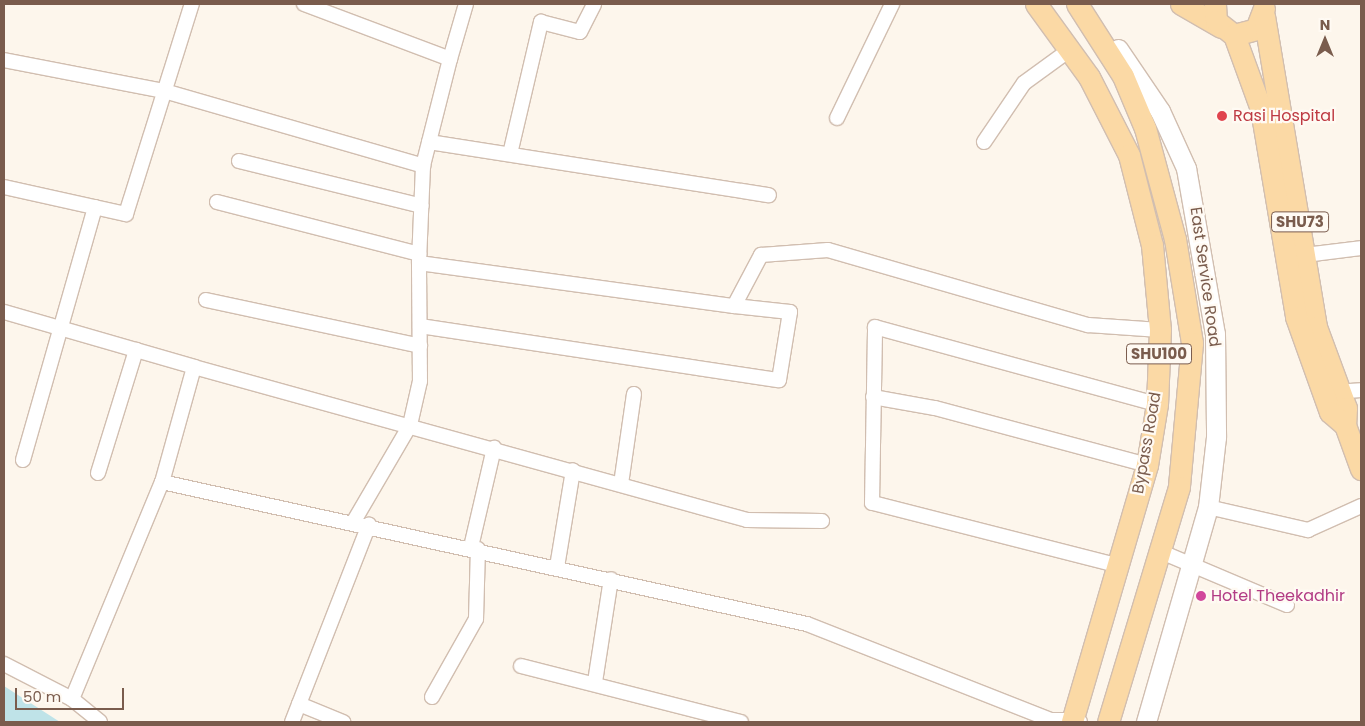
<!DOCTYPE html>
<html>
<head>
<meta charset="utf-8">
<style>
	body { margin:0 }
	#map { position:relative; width:1365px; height:726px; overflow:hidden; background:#fdf6ec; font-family:Poppins,sans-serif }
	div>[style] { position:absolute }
	.water>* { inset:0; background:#bfe3e8 }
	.roads { filter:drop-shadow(1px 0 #d1beb0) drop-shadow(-1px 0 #d1beb0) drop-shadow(0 1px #d1beb0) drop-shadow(0 -1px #d1beb0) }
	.street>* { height:14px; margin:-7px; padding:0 7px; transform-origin:7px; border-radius:7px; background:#fff }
	.secondary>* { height:19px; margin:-9.5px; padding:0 9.5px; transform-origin:9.5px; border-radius:9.5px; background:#fff }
	.primary>* { height:21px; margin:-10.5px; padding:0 10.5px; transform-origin:10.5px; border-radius:10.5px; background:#fbd9a5 }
	.dots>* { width:14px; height:14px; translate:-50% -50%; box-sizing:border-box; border:2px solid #fffaf3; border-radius:50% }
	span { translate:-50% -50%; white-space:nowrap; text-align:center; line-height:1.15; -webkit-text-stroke:4.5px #fffaf3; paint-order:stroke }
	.shield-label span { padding:1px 4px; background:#fffaf3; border:1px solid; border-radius:4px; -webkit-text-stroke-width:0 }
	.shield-label { font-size:15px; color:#7a5c4d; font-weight:700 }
	.health-label { font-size:16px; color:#be3a42 }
	.left { translate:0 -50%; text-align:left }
	.street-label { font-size:16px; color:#7a5c4d }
	.hotel-label { font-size:16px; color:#b23c85 }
	.frame { position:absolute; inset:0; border:5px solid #7a5c4d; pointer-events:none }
	.north { position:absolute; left:1300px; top:15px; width:50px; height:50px; -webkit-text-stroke:4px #fffaf3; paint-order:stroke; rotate:0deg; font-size:14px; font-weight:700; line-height:20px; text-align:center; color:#7a5c4d }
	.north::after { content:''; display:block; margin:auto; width:18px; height:22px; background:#7a5c4d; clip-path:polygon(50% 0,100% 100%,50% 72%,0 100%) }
	.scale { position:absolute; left:15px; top:688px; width:109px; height:22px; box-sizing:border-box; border:2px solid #7a5c4d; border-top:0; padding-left:6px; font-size:15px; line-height:18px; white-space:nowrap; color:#7a5c4d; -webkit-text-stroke:4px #fffaf3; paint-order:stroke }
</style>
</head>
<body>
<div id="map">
	<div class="water">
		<div style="clip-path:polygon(4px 686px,60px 722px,4px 722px)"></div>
	</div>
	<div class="roads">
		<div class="street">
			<div style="left:304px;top:4px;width:156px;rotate:20.6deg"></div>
			<div style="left:450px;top:59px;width:110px;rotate:104.2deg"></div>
			<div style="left:423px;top:166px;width:97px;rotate:92.4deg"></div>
			<div style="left:419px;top:263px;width:318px;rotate:7.8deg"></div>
			<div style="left:734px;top:306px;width:58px;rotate:-62.1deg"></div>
			<div style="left:761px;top:255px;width:67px;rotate:-4.3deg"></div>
			<div style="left:828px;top:250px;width:271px;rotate:16.1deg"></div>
			<div style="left:1088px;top:325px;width:72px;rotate:4deg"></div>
			<div style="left:450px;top:59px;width:57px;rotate:-73.8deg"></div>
			<div style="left:4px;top:60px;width:163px;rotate:11deg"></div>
			<div style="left:164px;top:91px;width:270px;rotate:16.1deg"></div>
			<div style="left:837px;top:118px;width:127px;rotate:-64.2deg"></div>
			<div style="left:429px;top:142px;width:344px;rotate:8.9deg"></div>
			<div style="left:984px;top:142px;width:71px;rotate:-55.9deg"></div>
			<div style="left:1024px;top:83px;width:54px;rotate:-36deg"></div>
			<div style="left:510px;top:154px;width:136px;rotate:-76.8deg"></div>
			<div style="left:541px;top:22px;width:40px;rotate:14.4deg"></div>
			<div style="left:580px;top:32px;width:31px;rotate:-63deg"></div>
			<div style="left:239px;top:161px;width:188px;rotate:13.8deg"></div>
			<div style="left:4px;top:187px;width:125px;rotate:12.5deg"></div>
			<div style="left:126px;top:214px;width:220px;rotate:-72.6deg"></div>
			<div style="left:217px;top:202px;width:209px;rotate:14.4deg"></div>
			<div style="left:1305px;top:255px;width:56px;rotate:-7.1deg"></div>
			<div style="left:206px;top:300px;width:219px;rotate:12.1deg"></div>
			<div style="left:4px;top:312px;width:198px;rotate:16.1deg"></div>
			<div style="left:194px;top:367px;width:119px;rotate:105.5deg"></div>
			<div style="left:162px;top:482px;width:660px;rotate:12.42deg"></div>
			<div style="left:807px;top:624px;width:262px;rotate:21.5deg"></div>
			<div style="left:420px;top:326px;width:363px;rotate:8.6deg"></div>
			<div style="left:779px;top:380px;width:69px;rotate:-80.8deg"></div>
			<div style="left:790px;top:312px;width:56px;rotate:-173.9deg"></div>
			<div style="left:194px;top:367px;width:574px;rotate:15.47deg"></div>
			<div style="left:747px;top:520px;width:75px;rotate:0.8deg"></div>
			<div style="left:1334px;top:392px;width:27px;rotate:-4deg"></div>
			<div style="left:873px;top:397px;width:63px;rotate:10.1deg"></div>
			<div style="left:935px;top:408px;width:220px;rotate:15deg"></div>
			<div style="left:23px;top:460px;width:263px;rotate:-74.1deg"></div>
			<div style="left:98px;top:473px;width:129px;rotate:-72.8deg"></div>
			<div style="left:621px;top:484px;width:91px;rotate:-81.8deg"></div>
			<div style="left:1208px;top:507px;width:103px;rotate:13deg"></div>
			<div style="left:1308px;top:530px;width:58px;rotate:-24.4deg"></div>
			<div style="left:354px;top:521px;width:111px;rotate:-59.7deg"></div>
			<div style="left:410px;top:425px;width:45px;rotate:-77.2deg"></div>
			<div style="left:420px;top:381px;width:118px;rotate:-90.5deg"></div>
			<div style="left:471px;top:547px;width:102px;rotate:-76.9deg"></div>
			<div style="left:1159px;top:551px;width:139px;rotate:22.9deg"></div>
			<div style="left:1120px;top:566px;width:256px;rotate:-165.7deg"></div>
			<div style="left:872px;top:503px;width:176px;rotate:-89deg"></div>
			<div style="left:875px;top:327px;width:292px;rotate:15.3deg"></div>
			<div style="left:557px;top:567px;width:98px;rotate:-80.6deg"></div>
			<div style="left:4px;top:664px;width:76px;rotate:27.2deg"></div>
			<div style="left:72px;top:699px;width:235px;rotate:-67.5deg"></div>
			<div style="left:521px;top:666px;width:227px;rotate:14.3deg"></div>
			<div style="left:595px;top:682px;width:104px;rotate:-81.2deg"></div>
			<div style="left:432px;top:697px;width:90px;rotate:-60.6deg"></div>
			<div style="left:476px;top:619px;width:70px;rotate:-88.4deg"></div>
			<div style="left:72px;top:699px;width:36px;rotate:39deg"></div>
			<div style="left:299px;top:704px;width:48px;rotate:22.2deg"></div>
			<div style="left:292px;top:722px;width:212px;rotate:-68.7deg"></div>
		</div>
		<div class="secondary">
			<div style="left:1118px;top:49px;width:75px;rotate:55.9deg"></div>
			<div style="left:1160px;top:111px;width:63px;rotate:65.5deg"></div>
			<div style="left:1186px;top:168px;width:169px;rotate:80.1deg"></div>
			<div style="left:1215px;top:334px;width:103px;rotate:89.4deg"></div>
			<div style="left:1216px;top:437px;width:70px;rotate:96.5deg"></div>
			<div style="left:1208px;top:507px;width:224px;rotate:106.1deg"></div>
			<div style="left:1050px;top:722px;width:27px"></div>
		</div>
		<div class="primary">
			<div style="left:1036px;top:4px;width:90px;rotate:54deg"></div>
			<div style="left:1089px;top:77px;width:88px;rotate:62.9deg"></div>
			<div style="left:1129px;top:155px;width:93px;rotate:75.7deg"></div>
			<div style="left:1152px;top:245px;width:85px;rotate:84.6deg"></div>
			<div style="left:1160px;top:330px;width:74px;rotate:92.3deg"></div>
			<div style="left:1157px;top:404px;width:62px;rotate:99.3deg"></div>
			<div style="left:1147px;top:465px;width:268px;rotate:106.3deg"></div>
			<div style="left:1077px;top:4px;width:85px;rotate:57.4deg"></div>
			<div style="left:1123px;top:76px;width:56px;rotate:67.1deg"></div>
			<div style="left:1145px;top:128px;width:115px;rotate:74.9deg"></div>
			<div style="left:1175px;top:239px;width:105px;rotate:80.7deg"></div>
			<div style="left:1192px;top:343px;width:145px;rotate:95.2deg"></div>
			<div style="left:1179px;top:487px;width:245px;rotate:106.8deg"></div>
			<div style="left:1181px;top:4px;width:46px;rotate:29.9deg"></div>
			<div style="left:1215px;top:4px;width:17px;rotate:87deg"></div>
			<div style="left:1216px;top:21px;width:23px;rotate:38deg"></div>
			<div style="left:1234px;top:35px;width:23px;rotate:-15deg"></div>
			<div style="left:1256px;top:29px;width:22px;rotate:-69deg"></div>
			<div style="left:1264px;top:16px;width:315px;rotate:80.5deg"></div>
			<div style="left:1316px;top:327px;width:86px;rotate:69.7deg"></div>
			<div style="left:1346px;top:408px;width:17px;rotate:93deg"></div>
			<div style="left:1345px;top:425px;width:47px;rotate:70deg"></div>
			<div style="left:1234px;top:35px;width:79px;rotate:70deg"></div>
			<div style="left:1261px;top:109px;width:211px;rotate:80.4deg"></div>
			<div style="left:1296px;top:317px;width:101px;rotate:70.3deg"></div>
			<div style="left:1330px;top:412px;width:20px;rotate:41deg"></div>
		</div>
	</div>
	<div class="dots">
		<div style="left:1222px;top:116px;background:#e0444e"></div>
		<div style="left:1201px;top:596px;background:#d1479c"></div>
	</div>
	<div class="shield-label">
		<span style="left:1300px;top:222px">SHU73</span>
		<span style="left:1159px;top:354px">SHU100</span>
	</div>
	<div class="health-label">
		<span class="left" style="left:1233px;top:116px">Rasi Hospital</span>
	</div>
	<div class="street-label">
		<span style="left:1205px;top:277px;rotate:82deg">East Service Road</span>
		<span style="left:1147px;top:443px;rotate:-80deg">Bypass Road</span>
	</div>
	<div class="hotel-label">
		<span class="left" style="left:1211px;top:596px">Hotel Theekadhir</span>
	</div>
	<div class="frame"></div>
	<div class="north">N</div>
	<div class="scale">50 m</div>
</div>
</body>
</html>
